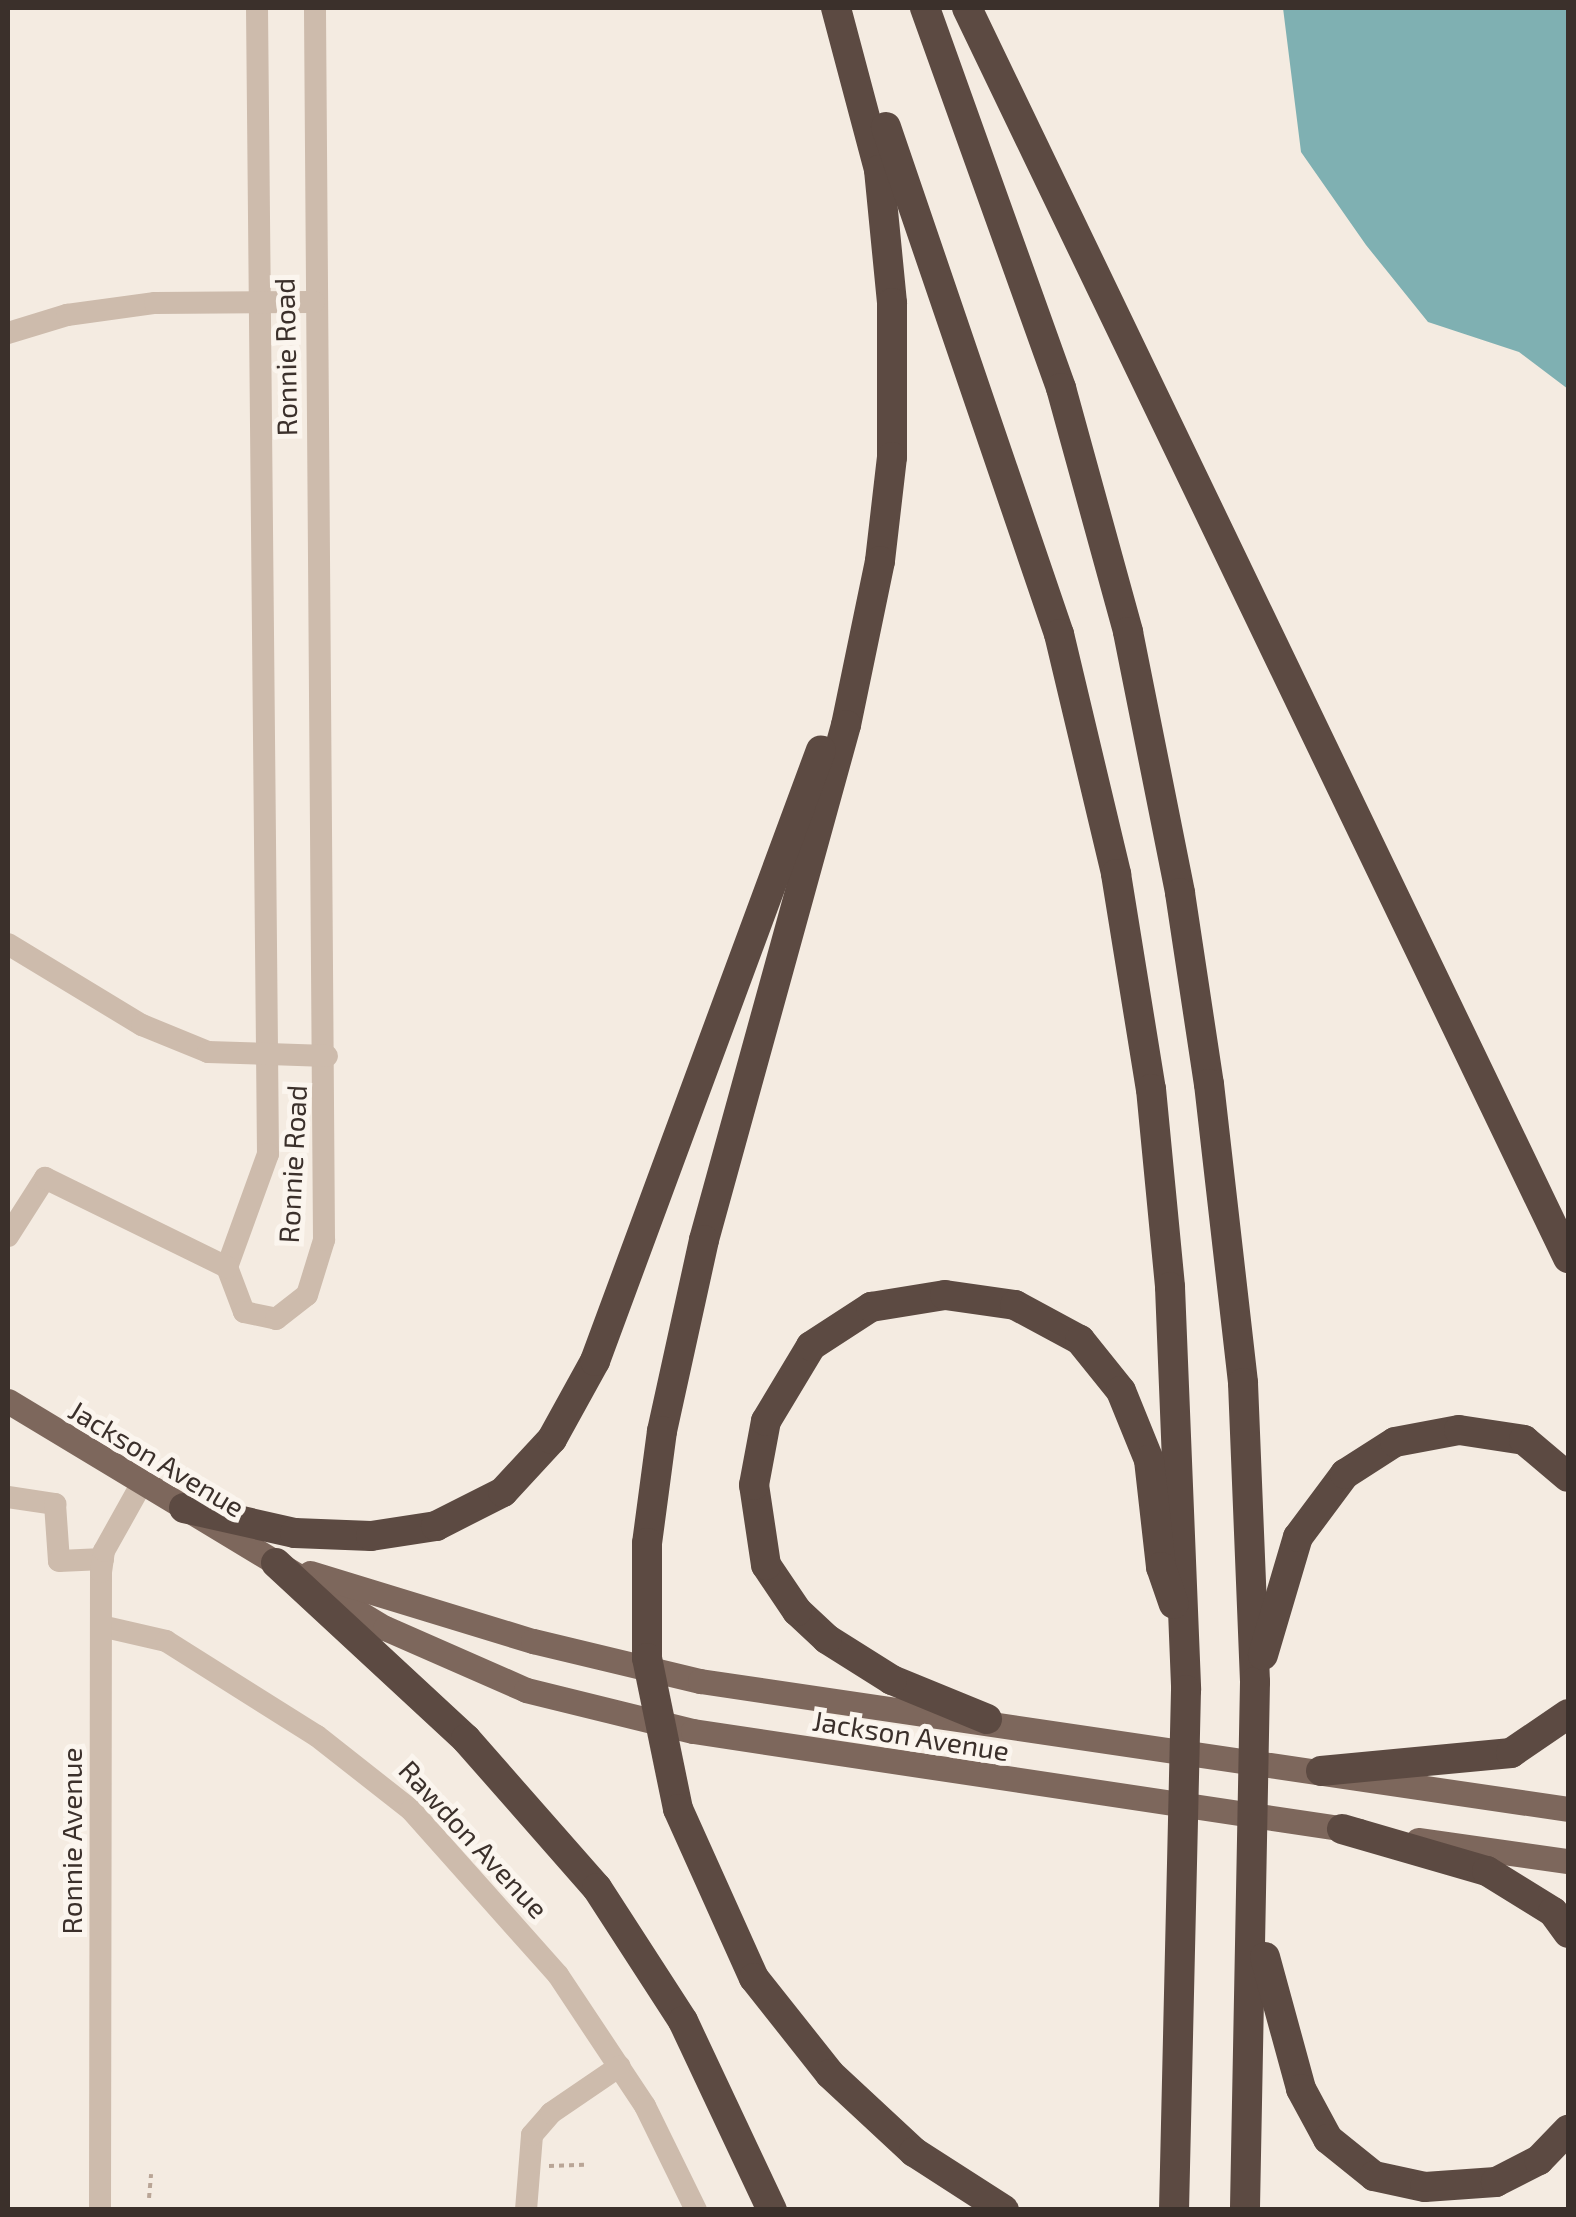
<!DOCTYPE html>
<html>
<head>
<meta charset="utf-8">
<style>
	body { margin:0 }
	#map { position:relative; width:1576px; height:2217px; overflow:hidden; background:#f4ebe1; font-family:"Exo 2",sans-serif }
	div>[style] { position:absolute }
	.water>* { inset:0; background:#7fb0b2 }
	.path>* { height:4px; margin-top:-2px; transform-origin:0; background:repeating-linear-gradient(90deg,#b9a596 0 5px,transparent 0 10px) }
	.minor>* { height:22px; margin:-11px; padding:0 11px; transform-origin:11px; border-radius:11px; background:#cdbbac }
	.major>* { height:25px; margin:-12.5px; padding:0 12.5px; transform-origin:12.5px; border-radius:12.5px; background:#7d675c }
	.highway>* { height:30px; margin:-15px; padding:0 15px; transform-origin:15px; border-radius:15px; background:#5c4a42 }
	span { translate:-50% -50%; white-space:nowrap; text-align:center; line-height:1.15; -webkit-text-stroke:10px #fbf5ee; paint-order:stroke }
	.street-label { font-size:28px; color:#3b302b }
	.frame { position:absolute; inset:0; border:10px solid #3b302b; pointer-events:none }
</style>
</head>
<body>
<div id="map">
	<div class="water">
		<div style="clip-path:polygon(1283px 8px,1568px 8px,1568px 389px,1519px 352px,1428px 322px,1366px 245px,1301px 152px)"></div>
	</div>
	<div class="path">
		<div style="left:549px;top:2166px;width:35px;rotate:-2deg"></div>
		<div style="left:149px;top:2198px;width:24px;rotate:-85deg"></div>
	</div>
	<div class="minor">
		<div style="left:257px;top:8px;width:1146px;rotate:89.45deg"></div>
		<div style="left:268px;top:1154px;width:120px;rotate:109.9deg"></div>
		<div style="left:227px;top:1267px;width:48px;rotate:69.3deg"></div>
		<div style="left:244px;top:1312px;width:33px;rotate:12deg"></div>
		<div style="left:276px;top:1319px;width:39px;rotate:-38deg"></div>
		<div style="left:307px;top:1295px;width:58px;rotate:-72.8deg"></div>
		<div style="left:324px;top:1240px;width:1232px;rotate:-90.42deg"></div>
		<div style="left:8px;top:333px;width:62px;rotate:-17deg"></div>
		<div style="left:67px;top:315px;width:89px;rotate:-7.8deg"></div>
		<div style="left:155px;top:303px;width:159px;rotate:-0.4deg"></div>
		<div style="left:8px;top:944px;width:157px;rotate:31.2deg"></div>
		<div style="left:142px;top:1025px;width:71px;rotate:22.2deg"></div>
		<div style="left:208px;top:1052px;width:119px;rotate:1.9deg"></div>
		<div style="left:8px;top:1236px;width:69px;rotate:-57.5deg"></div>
		<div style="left:45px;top:1178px;width:203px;rotate:26.1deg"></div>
		<div style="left:8px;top:1497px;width:48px;rotate:8.5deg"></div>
		<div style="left:55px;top:1504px;width:57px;rotate:86deg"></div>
		<div style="left:59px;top:1561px;width:44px;rotate:-2.6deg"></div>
		<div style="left:101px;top:1626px;width:67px;rotate:13deg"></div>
		<div style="left:166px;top:1641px;width:178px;rotate:32.2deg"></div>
		<div style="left:317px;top:1736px;width:120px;rotate:38.2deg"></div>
		<div style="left:411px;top:1810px;width:221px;rotate:48.3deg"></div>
		<div style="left:558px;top:1975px;width:157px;rotate:56.4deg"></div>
		<div style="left:645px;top:2106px;width:116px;rotate:63.9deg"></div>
		<div style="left:100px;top:2210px;width:638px;rotate:-89.91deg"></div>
		<div style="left:101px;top:1572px;width:21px;rotate:-82deg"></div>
		<div style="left:104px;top:1551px;width:78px;rotate:-60.8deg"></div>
		<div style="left:526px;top:2210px;width:75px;rotate:-85.4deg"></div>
		<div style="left:532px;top:2135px;width:29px;rotate:-49deg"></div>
		<div style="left:551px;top:2113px;width:83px;rotate:-34.3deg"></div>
	</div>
	<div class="major">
		<div style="left:8px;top:1401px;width:440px;rotate:31.1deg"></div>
		<div style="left:385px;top:1628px;width:154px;rotate:23.7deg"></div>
		<div style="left:526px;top:1690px;width:172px;rotate:13.8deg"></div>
		<div style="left:693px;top:1731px;width:673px;rotate:8.54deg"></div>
		<div style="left:310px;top:1573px;width:233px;rotate:17deg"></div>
		<div style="left:533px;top:1641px;width:172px;rotate:13.5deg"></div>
		<div style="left:700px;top:1681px;width:877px;rotate:8.39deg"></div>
		<div style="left:1418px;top:1840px;width:151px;rotate:8deg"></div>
	</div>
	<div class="highway">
		<div style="left:836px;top:8px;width:168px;rotate:75.1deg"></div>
		<div style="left:879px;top:170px;width:134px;rotate:84.4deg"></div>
		<div style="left:892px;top:303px;width:154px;rotate:90deg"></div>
		<div style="left:892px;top:457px;width:105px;rotate:96.6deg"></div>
		<div style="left:880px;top:561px;width:167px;rotate:101.7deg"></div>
		<div style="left:846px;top:725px;width:534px;rotate:105.42deg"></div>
		<div style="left:704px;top:1240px;width:196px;rotate:102.4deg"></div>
		<div style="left:662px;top:1431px;width:113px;rotate:97.6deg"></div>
		<div style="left:647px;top:1543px;width:115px;rotate:90deg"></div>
		<div style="left:647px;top:1658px;width:154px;rotate:78.4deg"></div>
		<div style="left:678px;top:1809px;width:185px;rotate:65.8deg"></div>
		<div style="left:754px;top:1978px;width:122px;rotate:51.6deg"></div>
		<div style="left:830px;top:2074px;width:115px;rotate:42.9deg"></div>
		<div style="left:914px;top:2152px;width:107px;rotate:32.8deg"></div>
		<div style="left:925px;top:8px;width:404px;rotate:70.3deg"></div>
		<div style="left:1061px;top:388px;width:253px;rotate:74.6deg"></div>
		<div style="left:1128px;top:632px;width:266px;rotate:78.7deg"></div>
		<div style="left:1180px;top:893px;width:193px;rotate:81.4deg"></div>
		<div style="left:1209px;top:1084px;width:301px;rotate:83.5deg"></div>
		<div style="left:1243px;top:1383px;width:299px;rotate:87.7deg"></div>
		<div style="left:1255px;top:1682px;width:528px;rotate:91.09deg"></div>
		<div style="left:967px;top:8px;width:1387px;rotate:64.32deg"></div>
		<div style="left:886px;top:127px;width:536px;rotate:71.16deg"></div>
		<div style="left:1059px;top:634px;width:247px;rotate:76.6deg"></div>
		<div style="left:1116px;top:874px;width:218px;rotate:80.8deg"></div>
		<div style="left:1151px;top:1089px;width:199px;rotate:84.5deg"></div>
		<div style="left:1170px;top:1287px;width:403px;rotate:87.7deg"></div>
		<div style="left:1186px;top:1690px;width:520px;rotate:91.32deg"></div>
		<div style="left:184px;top:1508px;width:114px;rotate:12.7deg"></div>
		<div style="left:295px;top:1533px;width:76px;rotate:2.3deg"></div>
		<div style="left:371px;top:1536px;width:66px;rotate:-8.7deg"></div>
		<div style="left:436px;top:1526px;width:75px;rotate:-26.9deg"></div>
		<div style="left:503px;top:1492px;width:72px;rotate:-47.2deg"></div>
		<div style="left:552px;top:1439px;width:89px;rotate:-61.1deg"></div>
		<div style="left:595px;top:1361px;width:651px;rotate:-69.7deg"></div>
		<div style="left:276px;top:1563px;width:259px;rotate:42.8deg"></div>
		<div style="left:466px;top:1739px;width:198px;rotate:48.7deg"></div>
		<div style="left:597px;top:1888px;width:158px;rotate:57.1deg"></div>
		<div style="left:683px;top:2021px;width:209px;rotate:64.8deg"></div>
		<div style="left:1263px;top:1655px;width:123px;rotate:-73.5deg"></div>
		<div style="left:1298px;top:1537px;width:79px;rotate:-53.3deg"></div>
		<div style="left:1345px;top:1474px;width:59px;rotate:-32.6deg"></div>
		<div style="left:1395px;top:1442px;width:65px;rotate:-10.6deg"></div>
		<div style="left:1459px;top:1430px;width:66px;rotate:8.7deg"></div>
		<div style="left:1524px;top:1440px;width:57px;rotate:40.1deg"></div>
		<div style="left:987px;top:1719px;width:103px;rotate:-157.7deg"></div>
		<div style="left:892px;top:1680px;width:77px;rotate:-147.8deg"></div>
		<div style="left:827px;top:1639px;width:41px;rotate:-137deg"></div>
		<div style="left:797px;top:1611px;width:55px;rotate:-124deg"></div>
		<div style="left:766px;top:1565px;width:81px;rotate:-98.5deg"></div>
		<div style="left:754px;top:1485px;width:65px;rotate:-79.4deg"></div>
		<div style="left:766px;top:1421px;width:87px;rotate:-59deg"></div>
		<div style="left:811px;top:1346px;width:72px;rotate:-33deg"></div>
		<div style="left:871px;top:1307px;width:75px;rotate:-9.2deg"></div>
		<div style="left:945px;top:1295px;width:71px;rotate:8.1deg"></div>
		<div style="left:1015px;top:1305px;width:74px;rotate:28.3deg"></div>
		<div style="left:1080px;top:1340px;width:65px;rotate:51.2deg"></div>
		<div style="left:1121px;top:1391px;width:74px;rotate:67.9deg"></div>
		<div style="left:1149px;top:1460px;width:108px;rotate:83.6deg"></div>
		<div style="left:1161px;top:1567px;width:39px;rotate:71deg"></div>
		<div style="left:1321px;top:1771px;width:191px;rotate:-5.4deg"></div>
		<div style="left:1511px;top:1753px;width:69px;rotate:-34.4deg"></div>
		<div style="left:1342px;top:1829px;width:151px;rotate:16.2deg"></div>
		<div style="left:1487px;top:1871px;width:78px;rotate:31.8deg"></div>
		<div style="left:1553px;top:1912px;width:26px;rotate:54deg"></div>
		<div style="left:1265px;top:1957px;width:137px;rotate:74.7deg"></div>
		<div style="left:1301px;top:2089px;width:57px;rotate:61.6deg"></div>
		<div style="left:1328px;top:2139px;width:59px;rotate:38.8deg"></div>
		<div style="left:1374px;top:2176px;width:52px;rotate:12.2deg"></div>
		<div style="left:1425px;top:2187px;width:71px;rotate:-4deg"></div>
		<div style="left:1496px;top:2182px;width:48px;rotate:-27.1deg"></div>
		<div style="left:1539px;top:2160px;width:42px;rotate:-46deg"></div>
	</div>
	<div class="street-label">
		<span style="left:285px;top:357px;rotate:-91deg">Ronnie Road</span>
		<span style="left:292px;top:1164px;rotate:-87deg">Ronnie Road</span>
		<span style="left:157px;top:1458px;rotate:31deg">Jackson Avenue</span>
		<span style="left:911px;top:1735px;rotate:9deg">Jackson Avenue</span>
		<span style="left:474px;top:1839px;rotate:47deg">Rawdon Avenue</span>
		<span style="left:71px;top:1841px;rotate:-90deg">Ronnie Avenue</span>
	</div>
	<div class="frame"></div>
</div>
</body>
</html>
